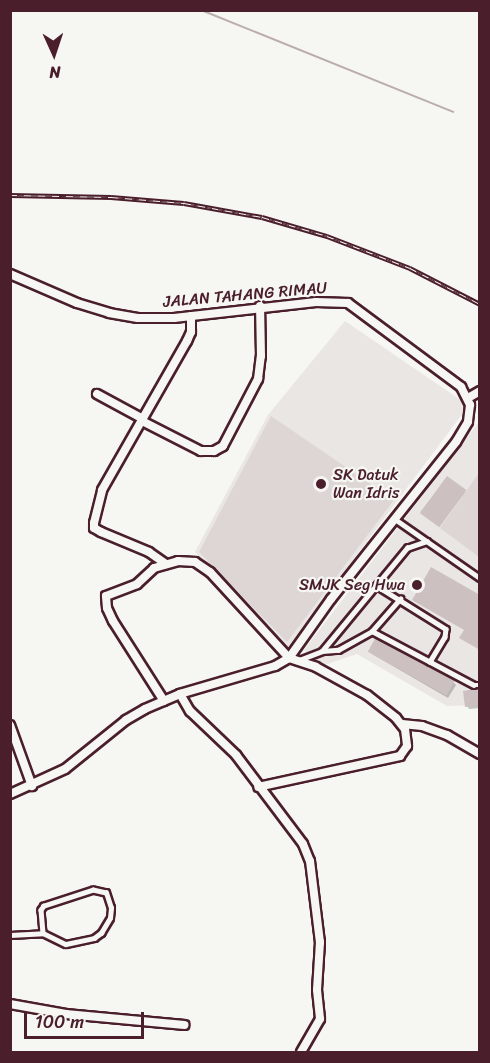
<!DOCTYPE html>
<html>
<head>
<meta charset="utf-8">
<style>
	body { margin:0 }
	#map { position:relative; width:490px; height:1063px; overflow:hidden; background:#f6f6f2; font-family:Sriracha,sans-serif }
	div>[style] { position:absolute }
	.built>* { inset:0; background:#e9e6e3 }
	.green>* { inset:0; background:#ddd6d5 }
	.shadow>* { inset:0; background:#0003; transform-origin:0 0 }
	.stream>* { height:2px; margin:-1px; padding:0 1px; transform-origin:1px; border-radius:1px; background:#bbadae }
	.building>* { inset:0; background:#ccc1c0; transform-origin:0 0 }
	.roads { filter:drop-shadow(2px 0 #4a1f2b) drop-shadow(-2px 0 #4a1f2b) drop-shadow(0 2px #4a1f2b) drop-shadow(0 -2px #4a1f2b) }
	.service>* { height:4.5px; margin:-2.25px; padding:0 2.25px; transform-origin:2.25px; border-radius:2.25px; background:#f6f6f2 }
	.minor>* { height:8px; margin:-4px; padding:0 4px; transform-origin:4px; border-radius:4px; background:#f6f6f2 }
	.rail>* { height:4.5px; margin-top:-2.25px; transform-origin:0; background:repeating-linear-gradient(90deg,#f6f6f2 0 7px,#4a1f2b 0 14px); box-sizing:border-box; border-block:2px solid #4a1f2b }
	.dots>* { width:16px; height:16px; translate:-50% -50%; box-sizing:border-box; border:3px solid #f6f6f2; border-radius:50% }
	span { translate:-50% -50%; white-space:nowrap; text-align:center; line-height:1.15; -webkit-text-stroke:4.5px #f6f6f2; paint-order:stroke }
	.street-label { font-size:16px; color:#4a1f2b }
	.poi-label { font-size:16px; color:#4a1f2b }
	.left { translate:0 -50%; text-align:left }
	.right { translate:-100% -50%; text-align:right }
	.frame { position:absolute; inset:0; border:12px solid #4a1f2b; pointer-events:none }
	.north { position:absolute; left:24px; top:24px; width:60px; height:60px; -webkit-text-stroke:4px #f6f6f2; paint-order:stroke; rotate:177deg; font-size:16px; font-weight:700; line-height:24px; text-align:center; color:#4a1f2b }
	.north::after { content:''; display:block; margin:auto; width:21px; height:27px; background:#4a1f2b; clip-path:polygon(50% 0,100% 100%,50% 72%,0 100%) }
	.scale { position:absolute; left:24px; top:1012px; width:120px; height:27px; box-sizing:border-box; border:3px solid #4a1f2b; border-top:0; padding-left:8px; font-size:18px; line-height:21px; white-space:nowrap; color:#4a1f2b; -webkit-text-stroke:4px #f6f6f2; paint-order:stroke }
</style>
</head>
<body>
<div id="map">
	<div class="built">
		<div style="clip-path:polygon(345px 321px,462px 401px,463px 413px,287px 648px,195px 552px,268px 415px)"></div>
		<div style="clip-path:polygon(479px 422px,479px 705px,447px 706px,357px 654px,324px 665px,304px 650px)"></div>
	</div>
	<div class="green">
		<div style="clip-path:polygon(271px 416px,394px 500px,287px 642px,199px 552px)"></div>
		<div style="clip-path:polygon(479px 473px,480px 557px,479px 557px,440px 528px)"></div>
	</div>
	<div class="shadow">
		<div style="left:447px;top:478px;width:23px;height:43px;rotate:38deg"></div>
		<div style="clip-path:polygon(372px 654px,453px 682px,456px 685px,448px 698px)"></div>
		<div style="clip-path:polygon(480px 690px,480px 708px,469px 709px,467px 706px)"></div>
	</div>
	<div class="stream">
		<div style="left:201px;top:10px;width:272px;rotate:22deg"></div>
	</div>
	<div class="building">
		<div style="left:447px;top:476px;width:24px;height:46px;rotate:36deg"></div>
		<div style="clip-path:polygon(431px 567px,480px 595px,480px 650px,459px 638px,464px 630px,412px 600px)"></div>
		<div style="left:376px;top:637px;width:90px;height:17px;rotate:29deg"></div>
		<div style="clip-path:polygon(480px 688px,480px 705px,465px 707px,463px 691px)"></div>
	</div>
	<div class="roads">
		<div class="service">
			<div style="left:395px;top:519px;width:103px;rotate:34.8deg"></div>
			<div style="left:377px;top:586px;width:81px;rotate:31.9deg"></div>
			<div style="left:446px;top:629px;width:8px;rotate:97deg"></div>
			<div style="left:445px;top:637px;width:29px;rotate:121deg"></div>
			<div style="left:372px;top:631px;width:115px;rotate:27.9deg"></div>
			<div style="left:474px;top:685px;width:6px"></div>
			<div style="left:322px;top:651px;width:16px;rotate:-4deg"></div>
			<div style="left:338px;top:650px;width:39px;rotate:-29deg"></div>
			<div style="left:372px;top:631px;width:43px;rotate:-48.8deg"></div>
			<div style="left:299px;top:660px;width:25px;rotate:-21deg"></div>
			<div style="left:322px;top:651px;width:134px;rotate:-50.5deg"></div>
			<div style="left:407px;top:548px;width:21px;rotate:-19deg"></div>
			<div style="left:10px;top:935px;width:33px;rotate:-3deg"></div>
			<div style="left:43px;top:933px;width:25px;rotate:26deg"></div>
			<div style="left:66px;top:944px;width:29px;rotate:-12deg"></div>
			<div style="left:94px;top:938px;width:9px;rotate:-36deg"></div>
			<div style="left:101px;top:933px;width:17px;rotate:-59deg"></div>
			<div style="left:110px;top:918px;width:10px;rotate:-84deg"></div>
			<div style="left:111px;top:908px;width:16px;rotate:-108deg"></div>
			<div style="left:106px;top:893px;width:13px;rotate:-167deg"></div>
			<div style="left:93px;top:890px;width:52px;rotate:161.9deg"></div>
			<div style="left:44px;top:906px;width:5px;rotate:127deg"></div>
			<div style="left:41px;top:910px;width:23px;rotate:85deg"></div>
		</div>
		<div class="minor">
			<div style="left:10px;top:274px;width:73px;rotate:23.4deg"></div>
			<div style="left:77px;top:303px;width:34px;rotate:17deg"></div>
			<div style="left:109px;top:313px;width:29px;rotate:10deg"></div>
			<div style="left:138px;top:318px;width:36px"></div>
			<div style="left:174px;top:318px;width:143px;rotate:-6.4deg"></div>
			<div style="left:316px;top:302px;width:32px;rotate:2deg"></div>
			<div style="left:348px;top:303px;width:141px;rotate:36.6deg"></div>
			<div style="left:461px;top:387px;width:20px;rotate:63deg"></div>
			<div style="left:470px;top:405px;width:17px;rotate:97deg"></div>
			<div style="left:468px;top:422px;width:23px;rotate:121deg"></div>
			<div style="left:456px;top:442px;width:201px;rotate:128.5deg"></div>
			<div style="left:331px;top:599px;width:72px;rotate:125.4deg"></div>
			<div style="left:289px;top:658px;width:16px;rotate:150deg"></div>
			<div style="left:275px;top:666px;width:99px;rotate:163.6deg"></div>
			<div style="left:180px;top:694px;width:38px;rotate:157deg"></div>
			<div style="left:145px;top:709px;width:22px;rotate:150deg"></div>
			<div style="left:126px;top:720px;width:78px;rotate:141.2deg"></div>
			<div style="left:65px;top:769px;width:60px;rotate:155.6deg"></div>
			<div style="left:97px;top:394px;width:52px;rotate:28.5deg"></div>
			<div style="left:468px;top:398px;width:14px;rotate:-30deg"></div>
			<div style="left:142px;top:421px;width:66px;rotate:27deg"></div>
			<div style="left:201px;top:451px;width:13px"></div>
			<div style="left:214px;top:451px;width:10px;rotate:-29deg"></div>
			<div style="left:223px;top:446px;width:76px;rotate:-62.4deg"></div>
			<div style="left:258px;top:379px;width:23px;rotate:-83deg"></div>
			<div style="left:261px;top:356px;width:50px;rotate:-91.1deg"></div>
			<div style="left:166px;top:564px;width:21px;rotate:-145deg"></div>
			<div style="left:149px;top:552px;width:52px;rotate:-157.4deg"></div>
			<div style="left:101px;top:532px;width:8px;rotate:-150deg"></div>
			<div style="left:94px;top:528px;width:5px;rotate:-90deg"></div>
			<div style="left:94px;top:523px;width:34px;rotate:-76deg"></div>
			<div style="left:102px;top:490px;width:172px;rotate:-60.3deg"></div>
			<div style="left:187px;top:341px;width:10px;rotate:-66deg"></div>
			<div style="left:191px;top:332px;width:16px;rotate:-90deg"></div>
			<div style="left:180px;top:694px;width:20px;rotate:60deg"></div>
			<div style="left:190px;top:711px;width:64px;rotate:43.7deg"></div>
			<div style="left:236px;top:755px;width:111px;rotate:53deg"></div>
			<div style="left:303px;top:844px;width:18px;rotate:68deg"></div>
			<div style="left:310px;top:861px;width:82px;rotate:83deg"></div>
			<div style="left:320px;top:942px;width:48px;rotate:93.6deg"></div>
			<div style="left:317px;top:990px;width:29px;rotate:84deg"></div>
			<div style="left:320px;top:1019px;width:38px;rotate:120deg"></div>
			<div style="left:164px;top:701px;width:95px;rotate:-122.5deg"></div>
			<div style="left:113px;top:621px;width:14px;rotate:-115deg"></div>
			<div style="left:107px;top:608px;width:12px;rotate:-95deg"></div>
			<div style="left:106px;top:596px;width:33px;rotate:-21deg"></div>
			<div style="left:137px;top:584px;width:23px;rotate:-43deg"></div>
			<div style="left:154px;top:568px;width:25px;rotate:-16deg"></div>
			<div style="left:178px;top:561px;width:17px;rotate:3deg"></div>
			<div style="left:195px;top:562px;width:18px;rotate:34deg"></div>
			<div style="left:210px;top:572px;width:117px;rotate:47.4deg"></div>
			<div style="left:289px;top:658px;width:28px;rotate:18deg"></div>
			<div style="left:316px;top:667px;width:58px;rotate:28.8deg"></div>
			<div style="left:367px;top:695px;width:37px;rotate:38deg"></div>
			<div style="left:396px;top:718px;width:14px;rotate:51deg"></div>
			<div style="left:405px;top:729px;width:17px;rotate:83deg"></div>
			<div style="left:407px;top:746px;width:12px;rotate:125deg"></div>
			<div style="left:400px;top:756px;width:145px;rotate:167.7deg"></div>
			<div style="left:402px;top:724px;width:20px;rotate:6deg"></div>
			<div style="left:422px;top:726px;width:27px;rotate:20deg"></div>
			<div style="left:447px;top:735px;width:38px;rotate:30deg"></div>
			<div style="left:10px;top:725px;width:65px;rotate:70.2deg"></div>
			<div style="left:10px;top:1004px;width:57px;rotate:10.1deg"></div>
			<div style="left:66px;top:1014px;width:119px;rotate:5.3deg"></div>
		</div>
	</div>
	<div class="rail">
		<div style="left:10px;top:195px;width:101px;rotate:1.1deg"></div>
		<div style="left:111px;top:197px;width:73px;rotate:4.7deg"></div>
		<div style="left:184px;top:203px;width:79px;rotate:10.2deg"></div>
		<div style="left:262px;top:217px;width:68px;rotate:16.3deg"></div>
		<div style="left:327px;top:236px;width:89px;rotate:21.1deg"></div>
		<div style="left:410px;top:268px;width:79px;rotate:27.2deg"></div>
	</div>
	<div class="dots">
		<div style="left:321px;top:484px;background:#4a1f2b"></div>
		<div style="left:417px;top:585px;background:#4a1f2b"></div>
	</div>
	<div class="street-label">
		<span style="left:245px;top:295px;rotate:-5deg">JALAN TAHANG RIMAU</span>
	</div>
	<div class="poi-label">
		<span class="left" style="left:333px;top:484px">SK Datuk<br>Wan Idris</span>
		<span class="right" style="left:405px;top:585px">SMJK Seg Hwa</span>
	</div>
	<div class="frame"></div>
	<div class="north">N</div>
	<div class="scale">100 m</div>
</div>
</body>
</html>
